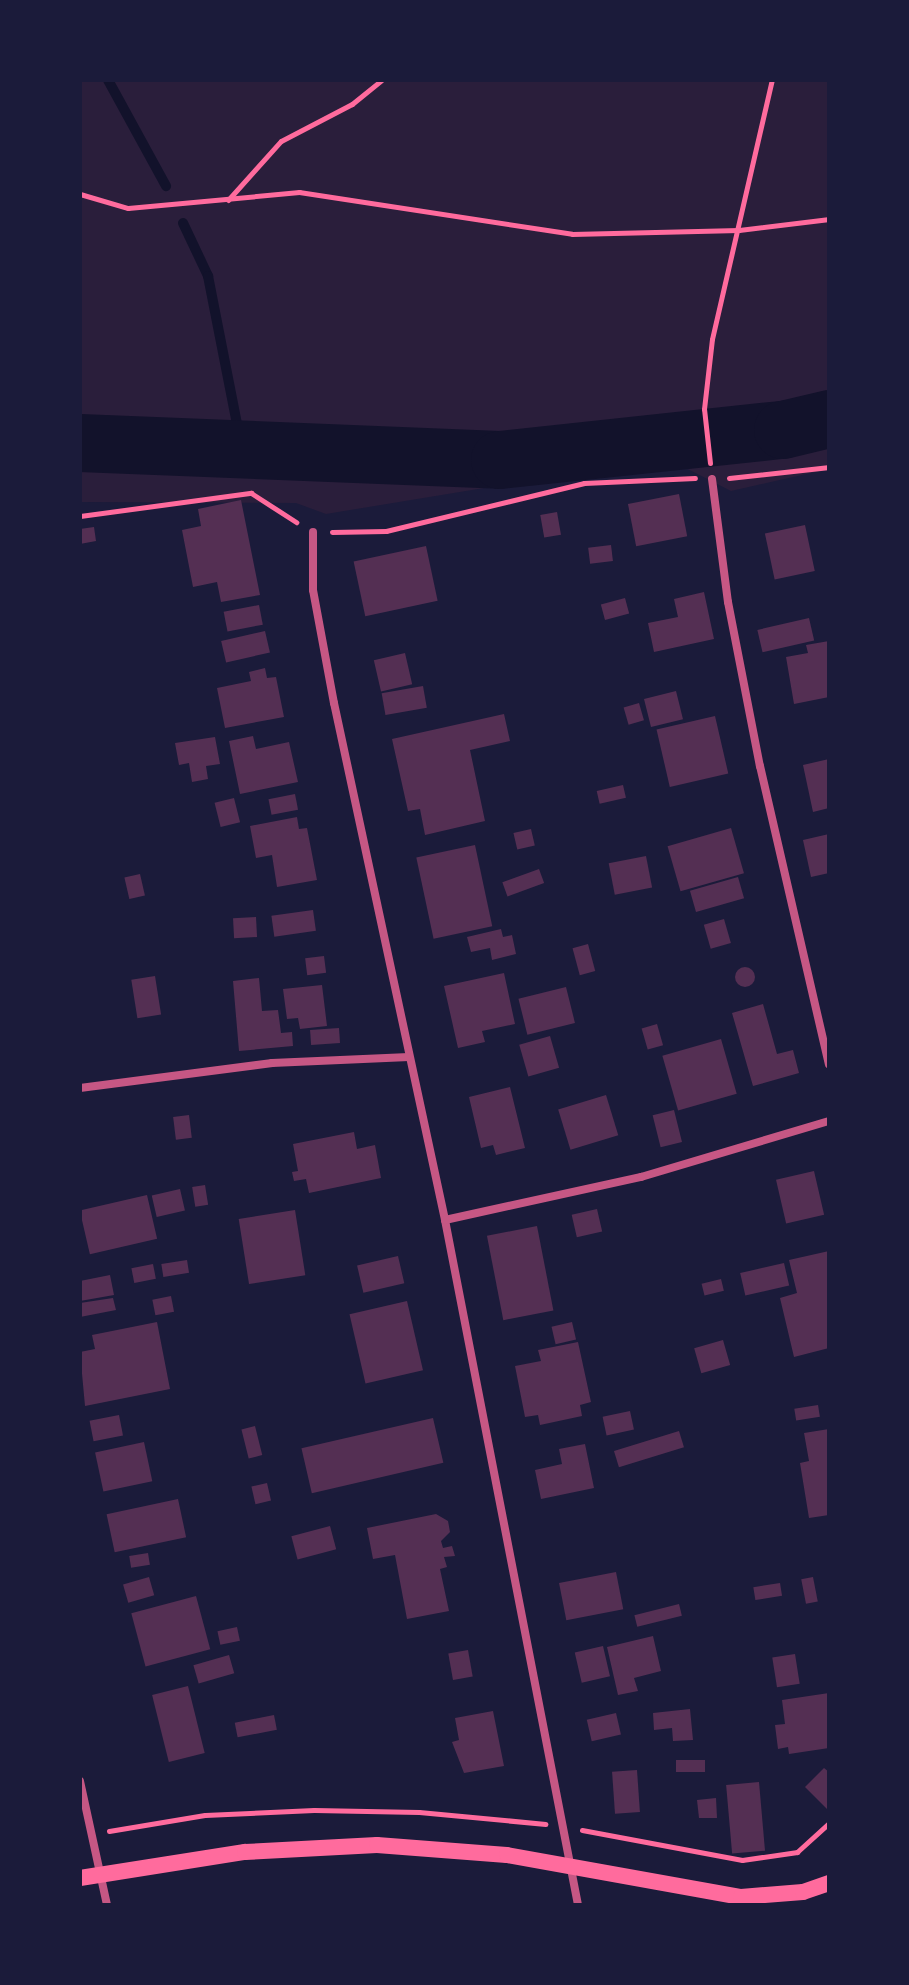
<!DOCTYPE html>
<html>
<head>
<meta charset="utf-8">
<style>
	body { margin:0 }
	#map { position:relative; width:909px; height:1985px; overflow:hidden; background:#1b1b3a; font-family:"IBM Plex Sans",sans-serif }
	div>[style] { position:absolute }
	.green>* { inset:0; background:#2a1e3b }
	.stream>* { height:10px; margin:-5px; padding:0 5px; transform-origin:5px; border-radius:5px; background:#12122b }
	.river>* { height:58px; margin:-29px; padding:0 29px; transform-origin:29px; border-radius:29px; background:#12122b }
	.building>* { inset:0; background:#542f53; transform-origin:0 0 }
	.round { border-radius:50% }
	.path>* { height:5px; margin:-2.5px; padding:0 2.5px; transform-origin:2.5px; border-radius:2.5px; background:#ff6b9d }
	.minor>* { height:8px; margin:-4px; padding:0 4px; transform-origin:4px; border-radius:4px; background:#c65784 }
	.secondary>* { height:16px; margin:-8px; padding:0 8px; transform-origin:8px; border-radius:8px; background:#ff6b9d }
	span { translate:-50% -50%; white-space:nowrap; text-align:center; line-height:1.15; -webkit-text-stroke:8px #1b1b3a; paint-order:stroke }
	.frame { position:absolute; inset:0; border:82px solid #1b1b3a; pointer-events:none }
</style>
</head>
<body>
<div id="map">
	<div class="green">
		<div style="clip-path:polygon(80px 80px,829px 80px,829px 469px,731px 491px,666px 458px,326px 514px,296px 503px,80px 502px)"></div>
	</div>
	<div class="stream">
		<div style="left:108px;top:80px;width:121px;rotate:61.3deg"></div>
		<div style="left:183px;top:223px;width:59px;rotate:64.7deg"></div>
		<div style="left:208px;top:276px;width:176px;rotate:78.9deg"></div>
	</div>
	<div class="river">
		<div style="left:80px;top:443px;width:420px;rotate:2.3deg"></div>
		<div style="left:500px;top:460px;width:285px;rotate:-6.1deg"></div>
		<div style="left:783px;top:430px;width:47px;rotate:-13.4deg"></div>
	</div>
	<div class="building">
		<div style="left:679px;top:494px;width:43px;height:52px;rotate:79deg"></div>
		<div style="clip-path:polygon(241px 500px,260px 595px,221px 602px,217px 582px,193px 587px,182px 530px,201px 526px,198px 509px)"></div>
		<div style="left:557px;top:512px;width:23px;height:17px;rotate:80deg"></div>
		<div style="left:805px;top:525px;width:47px;height:41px;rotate:78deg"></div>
		<div style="clip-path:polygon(94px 527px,96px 541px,80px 544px,80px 529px)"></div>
		<div style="left:611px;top:545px;width:16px;height:23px;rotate:83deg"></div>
		<div style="left:426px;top:546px;width:56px;height:74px;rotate:78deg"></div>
		<div style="clip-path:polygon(704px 592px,714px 639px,654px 652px,648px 623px,678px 617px,674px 599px)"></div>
		<div style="left:625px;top:598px;width:16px;height:25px;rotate:75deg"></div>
		<div style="left:259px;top:605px;width:20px;height:36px;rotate:79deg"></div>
		<div style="left:809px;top:618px;width:23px;height:53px;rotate:77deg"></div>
		<div style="left:265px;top:631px;width:22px;height:45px;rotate:77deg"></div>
		<div style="clip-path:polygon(829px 641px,829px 697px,794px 704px,786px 657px,808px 653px,806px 645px)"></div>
		<div style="left:405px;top:653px;width:32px;height:32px;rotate:77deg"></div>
		<div style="clip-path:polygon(265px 668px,267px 678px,276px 677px,284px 717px,225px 728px,217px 688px,251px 681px,249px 672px)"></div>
		<div style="left:423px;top:686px;width:22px;height:42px;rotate:80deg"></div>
		<div style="left:676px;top:691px;width:29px;height:33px;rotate:76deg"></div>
		<div style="left:639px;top:703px;width:18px;height:16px;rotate:74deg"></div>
		<div style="clip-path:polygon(504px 714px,510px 741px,470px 750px,485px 821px,425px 835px,420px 809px,408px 811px,392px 739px)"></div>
		<div style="left:715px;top:716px;width:59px;height:60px;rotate:77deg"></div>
		<div style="clip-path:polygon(253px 736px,256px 749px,289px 742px,298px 782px,240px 794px,229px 741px)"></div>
		<div style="clip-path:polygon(215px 737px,220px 764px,206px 766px,208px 779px,192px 782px,189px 763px,179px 765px,175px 743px)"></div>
		<div style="clip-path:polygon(829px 759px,829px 808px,813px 812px,803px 765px)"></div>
		<div style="left:623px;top:785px;width:13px;height:27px;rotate:77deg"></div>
		<div style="left:295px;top:794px;width:16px;height:27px;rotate:79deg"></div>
		<div style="left:234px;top:798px;width:25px;height:20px;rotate:76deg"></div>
		<div style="clip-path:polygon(297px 817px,299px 829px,307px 828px,317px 880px,277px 887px,272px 855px,256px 858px,250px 826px)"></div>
		<div style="left:731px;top:828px;width:47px;height:66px;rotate:74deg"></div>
		<div style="left:531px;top:829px;width:17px;height:18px;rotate:77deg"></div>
		<div style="clip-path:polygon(829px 834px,829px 873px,811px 877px,803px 840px)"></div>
		<div style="left:475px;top:845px;width:83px;height:60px;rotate:78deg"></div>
		<div style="left:646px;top:856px;width:32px;height:38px;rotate:79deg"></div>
		<div style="left:539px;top:869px;width:15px;height:39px;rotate:70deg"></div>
		<div style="left:140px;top:874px;width:22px;height:16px;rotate:77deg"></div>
		<div style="left:738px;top:877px;width:22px;height:50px;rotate:74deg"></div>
		<div style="left:313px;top:910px;width:21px;height:42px;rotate:82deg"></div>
		<div style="left:256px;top:917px;width:20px;height:23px;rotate:87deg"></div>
		<div style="left:724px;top:919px;width:25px;height:21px;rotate:74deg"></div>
		<div style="clip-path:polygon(501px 929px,503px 937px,512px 935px,516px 954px,492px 960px,490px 948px,471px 952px,467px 937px)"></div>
		<div style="left:588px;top:944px;width:28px;height:16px;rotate:75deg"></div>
		<div style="left:324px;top:956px;width:17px;height:19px;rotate:83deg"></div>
		<div class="round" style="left:735px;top:967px;width:20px;height:20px"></div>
		<div style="clip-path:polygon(504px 973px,515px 1024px,482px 1031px,485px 1042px,458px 1048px,444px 986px)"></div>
		<div style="left:155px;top:976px;width:39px;height:24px;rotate:81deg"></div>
		<div style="clip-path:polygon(259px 978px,262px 1011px,278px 1010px,281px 1033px,292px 1032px,293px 1046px,239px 1051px,233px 981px)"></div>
		<div style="clip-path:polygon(322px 985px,327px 1026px,300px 1029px,298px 1018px,287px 1019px,283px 989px)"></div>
		<div style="left:566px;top:987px;width:37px;height:49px;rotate:76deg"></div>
		<div style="clip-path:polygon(763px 1004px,777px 1054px,793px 1050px,799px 1073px,753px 1086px,732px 1013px)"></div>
		<div style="left:657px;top:1024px;width:22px;height:16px;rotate:74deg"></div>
		<div style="left:339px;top:1028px;width:15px;height:29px;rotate:86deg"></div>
		<div style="left:550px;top:1036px;width:33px;height:32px;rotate:74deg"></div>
		<div style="left:721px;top:1039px;width:57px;height:61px;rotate:74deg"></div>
		<div style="clip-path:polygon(510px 1087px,525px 1148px,496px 1155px,493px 1145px,481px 1148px,469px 1097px)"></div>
		<div style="left:606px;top:1095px;width:42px;height:50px;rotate:73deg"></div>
		<div style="left:674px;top:1110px;width:33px;height:22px;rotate:76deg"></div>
		<div style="left:189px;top:1115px;width:23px;height:16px;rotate:83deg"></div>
		<div style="clip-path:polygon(354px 1132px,357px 1149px,375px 1145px,381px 1178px,309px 1193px,306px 1179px,294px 1181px,292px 1172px,298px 1171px,293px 1144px)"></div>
		<div style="left:814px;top:1171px;width:45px;height:39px;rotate:77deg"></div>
		<div style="left:205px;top:1185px;width:20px;height:13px;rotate:81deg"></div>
		<div style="left:180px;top:1189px;width:22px;height:29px;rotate:77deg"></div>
		<div style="left:147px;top:1195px;width:45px;height:69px;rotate:77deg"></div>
		<div style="left:597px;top:1209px;width:23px;height:26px;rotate:77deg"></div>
		<div style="left:295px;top:1210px;width:66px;height:57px;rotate:81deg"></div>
		<div style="left:537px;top:1226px;width:86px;height:51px;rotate:79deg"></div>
		<div style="clip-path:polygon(829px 1251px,829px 1348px,794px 1357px,780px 1298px,797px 1293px,789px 1260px)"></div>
		<div style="left:398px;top:1256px;width:28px;height:42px;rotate:77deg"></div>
		<div style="left:187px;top:1260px;width:13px;height:26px;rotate:81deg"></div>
		<div style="left:784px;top:1263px;width:23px;height:45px;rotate:77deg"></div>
		<div style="left:153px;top:1264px;width:15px;height:22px;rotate:79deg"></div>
		<div style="clip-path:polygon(110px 1275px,114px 1295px,80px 1301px,80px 1281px)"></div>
		<div style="left:721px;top:1279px;width:12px;height:20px;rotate:76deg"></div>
		<div style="left:171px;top:1296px;width:16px;height:19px;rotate:79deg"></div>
		<div style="clip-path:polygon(113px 1298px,116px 1310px,80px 1317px,80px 1303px)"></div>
		<div style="left:407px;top:1301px;width:71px;height:59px;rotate:77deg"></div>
		<div style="clip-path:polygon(157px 1322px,170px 1389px,85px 1406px,80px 1352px,95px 1349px,92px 1335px)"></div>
		<div style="left:572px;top:1322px;width:18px;height:21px;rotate:77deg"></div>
		<div style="left:723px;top:1340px;width:26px;height:30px;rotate:74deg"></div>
		<div style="clip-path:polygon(578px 1342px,591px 1402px,580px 1405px,582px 1416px,540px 1425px,538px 1415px,525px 1417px,515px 1366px,541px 1361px,538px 1350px)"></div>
		<div style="left:818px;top:1405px;width:12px;height:24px;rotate:81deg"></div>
		<div style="left:630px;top:1411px;width:19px;height:28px;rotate:78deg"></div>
		<div style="left:119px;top:1415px;width:21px;height:30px;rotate:79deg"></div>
		<div style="left:433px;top:1418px;width:46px;height:135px;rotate:77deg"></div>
		<div style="left:255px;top:1426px;width:30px;height:14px;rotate:76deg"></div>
		<div style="clip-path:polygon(829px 1429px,829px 1515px,809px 1518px,800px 1463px,809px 1461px,804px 1433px)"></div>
		<div style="left:679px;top:1431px;width:17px;height:68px;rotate:73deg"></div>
		<div style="left:144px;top:1442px;width:40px;height:50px;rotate:78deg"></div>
		<div style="clip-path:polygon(585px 1444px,594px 1488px,541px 1499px,535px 1470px,562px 1464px,559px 1449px)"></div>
		<div style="left:267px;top:1483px;width:18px;height:16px;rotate:77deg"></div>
		<div style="left:178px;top:1499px;width:39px;height:73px;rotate:78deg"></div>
		<div style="clip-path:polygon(436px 1514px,448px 1521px,450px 1532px,441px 1541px,443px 1548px,452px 1546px,455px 1556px,444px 1557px,447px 1567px,440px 1569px,449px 1611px,407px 1619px,395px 1555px,373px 1559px,367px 1528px)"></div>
		<div style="left:330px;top:1526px;width:24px;height:40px;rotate:75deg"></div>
		<div style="left:148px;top:1553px;width:12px;height:19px;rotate:81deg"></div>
		<div style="left:616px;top:1572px;width:38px;height:58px;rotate:79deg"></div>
		<div style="left:149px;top:1577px;width:19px;height:27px;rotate:74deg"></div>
		<div style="left:813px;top:1577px;width:25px;height:12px;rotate:79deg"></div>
		<div style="left:780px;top:1583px;width:13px;height:27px;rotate:81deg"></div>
		<div style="left:196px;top:1596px;width:55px;height:67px;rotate:75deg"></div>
		<div style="left:679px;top:1604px;width:12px;height:46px;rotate:76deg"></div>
		<div style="left:237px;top:1627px;width:14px;height:20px;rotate:78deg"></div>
		<div style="clip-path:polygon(653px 1636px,661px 1671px,634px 1678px,638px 1691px,618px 1695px,607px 1647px)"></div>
		<div style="left:603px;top:1646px;width:31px;height:29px;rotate:77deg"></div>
		<div style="left:468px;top:1650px;width:27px;height:20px;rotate:80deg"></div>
		<div style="left:795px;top:1654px;width:30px;height:23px;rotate:81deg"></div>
		<div style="left:229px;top:1655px;width:19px;height:37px;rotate:74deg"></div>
		<div style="left:188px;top:1686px;width:69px;height:37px;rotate:76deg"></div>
		<div style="clip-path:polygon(829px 1693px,829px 1748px,789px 1754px,788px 1747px,778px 1749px,775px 1725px,785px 1724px,782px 1700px)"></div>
		<div style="clip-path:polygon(690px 1709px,693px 1740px,673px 1741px,672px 1728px,654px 1730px,653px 1713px)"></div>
		<div style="clip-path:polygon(493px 1711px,504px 1766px,464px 1773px,452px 1742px,459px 1740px,455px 1718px)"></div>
		<div style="left:616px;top:1713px;width:22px;height:30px;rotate:77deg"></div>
		<div style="left:274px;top:1715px;width:15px;height:40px;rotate:79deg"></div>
		<div style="left:705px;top:1760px;width:12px;height:29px;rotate:90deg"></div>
		<div style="clip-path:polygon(824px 1768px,829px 1772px,829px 1811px,805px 1787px)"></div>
		<div style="left:637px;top:1770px;width:42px;height:25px;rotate:86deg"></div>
		<div style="left:759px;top:1782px;width:69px;height:33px;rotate:85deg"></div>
		<div style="clip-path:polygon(716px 1798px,717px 1818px,699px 1818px,697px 1800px)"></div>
	</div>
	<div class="path">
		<div style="left:80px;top:194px;width:50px;rotate:16.3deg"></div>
		<div style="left:128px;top:208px;width:172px;rotate:-5.3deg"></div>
		<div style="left:299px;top:192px;width:276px;rotate:8.7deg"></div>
		<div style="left:572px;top:234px;width:167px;rotate:-1.4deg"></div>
		<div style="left:739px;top:230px;width:91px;rotate:-7deg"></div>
		<div style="left:228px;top:200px;width:79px;rotate:-48.1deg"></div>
		<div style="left:281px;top:141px;width:80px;rotate:-27.5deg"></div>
		<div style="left:352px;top:104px;width:38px;rotate:-39deg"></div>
		<div style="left:710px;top:463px;width:54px;rotate:-96.3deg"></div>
		<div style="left:704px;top:409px;width:70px;rotate:-83.5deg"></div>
		<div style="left:712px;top:339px;width:266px;rotate:-77deg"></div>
		<div style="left:729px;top:478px;width:101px;rotate:-6.3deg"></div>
		<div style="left:80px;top:516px;width:173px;rotate:-7.7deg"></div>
		<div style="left:251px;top:493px;width:54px;rotate:32.8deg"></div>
		<div style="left:332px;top:532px;width:54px;rotate:-1.1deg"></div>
		<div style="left:386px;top:531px;width:204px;rotate:-13.6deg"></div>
		<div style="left:584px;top:483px;width:111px;rotate:-2.6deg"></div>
		<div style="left:582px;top:1830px;width:163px;rotate:10.6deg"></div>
		<div style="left:742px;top:1860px;width:56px;rotate:-8.3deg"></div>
		<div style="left:797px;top:1852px;width:43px;rotate:-42.2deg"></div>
		<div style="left:109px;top:1831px;width:97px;rotate:-9.5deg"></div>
		<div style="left:205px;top:1815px;width:109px;rotate:-2.6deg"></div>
		<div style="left:314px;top:1810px;width:105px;rotate:1.1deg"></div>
		<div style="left:419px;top:1812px;width:127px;rotate:5.4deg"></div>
	</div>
	<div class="minor">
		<div style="left:712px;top:479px;width:124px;rotate:82.6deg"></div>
		<div style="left:728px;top:602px;width:167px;rotate:79deg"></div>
		<div style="left:760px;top:766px;width:306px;rotate:77deg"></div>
		<div style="left:313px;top:532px;width:58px;rotate:90deg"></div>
		<div style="left:313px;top:590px;width:115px;rotate:79.5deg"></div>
		<div style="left:334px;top:703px;width:529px;rotate:77.88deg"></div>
		<div style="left:445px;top:1220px;width:698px;rotate:79.01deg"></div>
		<div style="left:80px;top:1088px;width:194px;rotate:-7.4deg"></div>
		<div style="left:272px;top:1063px;width:137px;rotate:-2.5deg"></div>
		<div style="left:445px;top:1220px;width:201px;rotate:-12.4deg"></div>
		<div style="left:641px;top:1177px;width:196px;rotate:-16.6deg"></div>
		<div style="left:80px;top:1781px;width:127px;rotate:77.7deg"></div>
	</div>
	<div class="secondary">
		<div style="left:80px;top:1878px;width:167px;rotate:-9deg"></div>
		<div style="left:245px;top:1852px;width:132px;rotate:-3deg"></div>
		<div style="left:377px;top:1845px;width:130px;rotate:4.4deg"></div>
		<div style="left:507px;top:1855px;width:238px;rotate:10.2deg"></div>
		<div style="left:741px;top:1897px;width:62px;rotate:-4.6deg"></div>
		<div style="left:803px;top:1892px;width:28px;rotate:-19deg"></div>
	</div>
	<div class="frame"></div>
</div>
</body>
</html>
